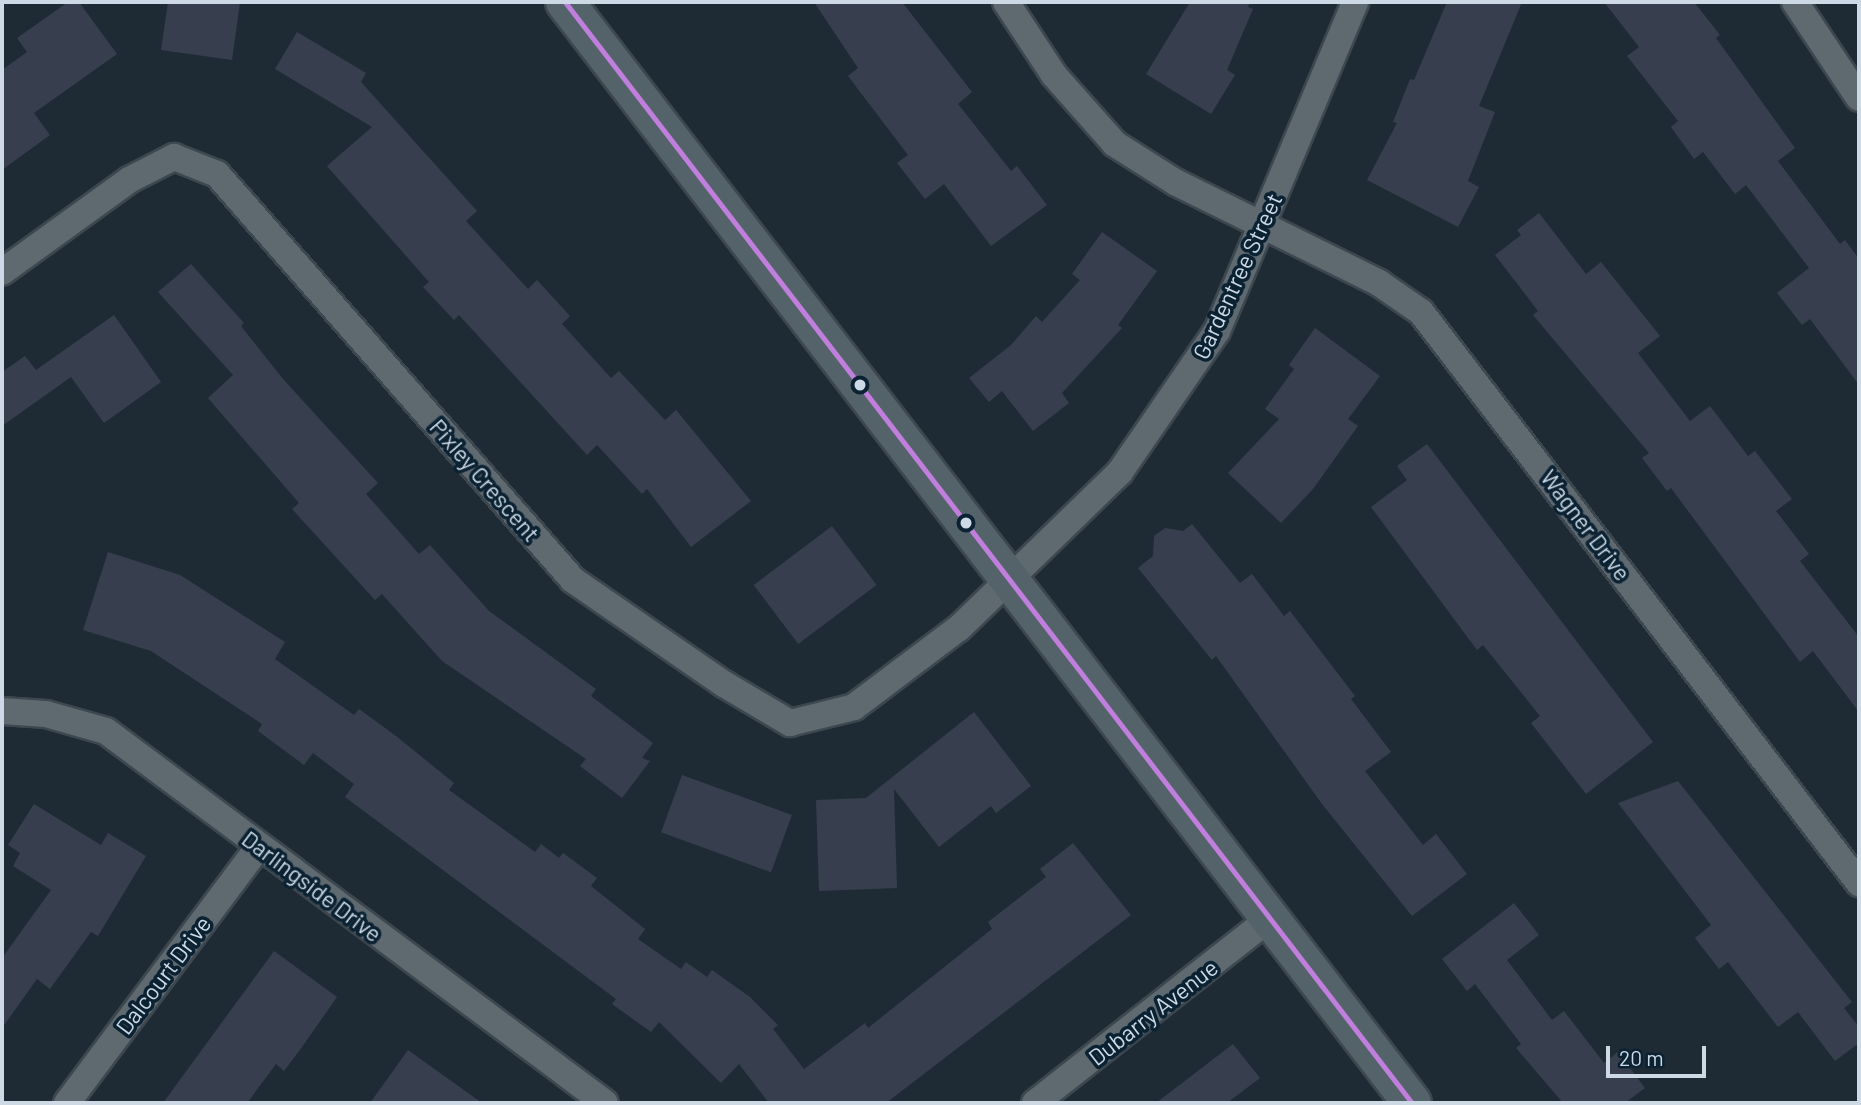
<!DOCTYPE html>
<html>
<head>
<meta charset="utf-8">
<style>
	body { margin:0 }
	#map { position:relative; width:1861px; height:1105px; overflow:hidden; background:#1e2b34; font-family:Barlow,sans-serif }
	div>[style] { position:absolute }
	.building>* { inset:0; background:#373f4f; transform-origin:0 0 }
	.roads { filter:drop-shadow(2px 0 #3d474f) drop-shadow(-2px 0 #3d474f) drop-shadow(0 2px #3d474f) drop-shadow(0 -2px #3d474f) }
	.street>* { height:26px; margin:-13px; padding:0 13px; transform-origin:13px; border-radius:13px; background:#5f6970 }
	.secondary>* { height:38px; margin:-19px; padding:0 19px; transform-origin:19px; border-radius:19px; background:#54626a }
	.bus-1>* { height:5px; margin:-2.5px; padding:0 2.5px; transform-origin:2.5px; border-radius:2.5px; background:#c07fdc }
	.dots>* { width:19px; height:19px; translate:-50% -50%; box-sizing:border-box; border:4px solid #0b2233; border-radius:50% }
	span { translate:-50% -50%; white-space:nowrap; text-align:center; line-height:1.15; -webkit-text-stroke:7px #0b2233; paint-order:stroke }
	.street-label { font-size:23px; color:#cddae6 }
	.frame { position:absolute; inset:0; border:4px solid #cddae6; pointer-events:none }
	.scale { position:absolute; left:1606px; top:1046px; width:100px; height:32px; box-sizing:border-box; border:4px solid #cddae6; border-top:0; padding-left:9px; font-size:21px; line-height:24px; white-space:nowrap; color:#cddae6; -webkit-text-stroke:5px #0b2233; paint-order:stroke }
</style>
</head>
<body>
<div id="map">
	<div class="building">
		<div style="clip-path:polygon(68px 2px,79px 2px,117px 54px,34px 113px,50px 135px,2px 170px,2px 70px,27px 52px,17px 38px)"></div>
		<div style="clip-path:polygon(168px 2px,240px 2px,232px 60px,161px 50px)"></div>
		<div style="clip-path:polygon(814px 2px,902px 2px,972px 92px,958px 104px,1011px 171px,1017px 166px,1047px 205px,991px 246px,944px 184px,925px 199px,897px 163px,908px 155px,848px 76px,858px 68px)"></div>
		<div style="clip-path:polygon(1190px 2px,1250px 2px,1248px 7px,1253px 9px,1227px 70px,1235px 75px,1211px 114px,1146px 74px)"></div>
		<div style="clip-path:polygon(1447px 2px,1522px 2px,1479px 106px,1495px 112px,1468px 181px,1479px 187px,1458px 227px,1367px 180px,1397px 123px,1393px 122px,1410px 79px,1414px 80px)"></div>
		<div style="clip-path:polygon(1604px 2px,1694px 2px,1720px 35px,1716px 38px,1795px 148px,1778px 161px,1840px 244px,1845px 240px,1859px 259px,1859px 385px,1810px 319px,1802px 325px,1777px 293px,1809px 268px,1746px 185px,1735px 194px,1703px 152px,1694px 159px,1671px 127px,1678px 121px,1627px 56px,1639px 47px)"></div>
		<div style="clip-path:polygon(297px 32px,366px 73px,361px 82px,477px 211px,466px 221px,528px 289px,537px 280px,570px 316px,562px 324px,611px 378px,619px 371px,665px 420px,676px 410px,751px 501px,691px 547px,647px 489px,642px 494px,597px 445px,587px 455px,459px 315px,454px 320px,423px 287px,429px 282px,327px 166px,372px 127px,275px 69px)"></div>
		<div style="clip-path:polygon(1539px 213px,1586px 274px,1601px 262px,1660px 336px,1638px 353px,1690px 421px,1710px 406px,1748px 456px,1755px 451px,1792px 499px,1776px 511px,1809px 554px,1800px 561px,1859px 637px,1859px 712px,1813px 651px,1800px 662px,1671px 488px,1667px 491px,1642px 458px,1649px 453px,1533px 315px,1538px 311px,1495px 255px,1521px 235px,1517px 230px)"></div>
		<div style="clip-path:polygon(1102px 232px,1157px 271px,1118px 325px,1122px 328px,1062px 393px,1069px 403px,1033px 431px,1002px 391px,989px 402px,969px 378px,1011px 345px,1036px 316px,1042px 322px,1080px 280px,1072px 274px)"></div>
		<div style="clip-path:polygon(191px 264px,244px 323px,241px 326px,283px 379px,378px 483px,366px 494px,419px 554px,430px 545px,489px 611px,596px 689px,591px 696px,653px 743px,642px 758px,650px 761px,622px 798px,580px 766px,586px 759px,442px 661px,382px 594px,375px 600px,292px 509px,299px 503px,208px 398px,233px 375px,158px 292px)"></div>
		<div style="clip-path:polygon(114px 315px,161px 382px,104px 423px,71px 377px,2px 426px,2px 372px,25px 356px,36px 370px)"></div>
		<div style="clip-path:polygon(1315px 328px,1380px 376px,1348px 419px,1358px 426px,1313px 489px,1281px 523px,1228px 473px,1279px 419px,1265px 409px,1294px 369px,1289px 365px)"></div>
		<div style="clip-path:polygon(1427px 444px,1653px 742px,1586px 794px,1531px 723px,1540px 716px,1483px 645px,1477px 650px,1371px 507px,1407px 480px,1397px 466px)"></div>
		<div style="clip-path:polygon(1192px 524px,1240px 583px,1252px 574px,1284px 616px,1290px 611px,1355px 696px,1351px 699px,1391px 752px,1365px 771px,1423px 845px,1436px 834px,1467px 874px,1412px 916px,1322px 804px,1216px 656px,1212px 660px,1138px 568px,1153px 556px,1154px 536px,1165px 528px,1183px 531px)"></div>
		<div style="left:832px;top:526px;width:74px;height:98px;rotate:53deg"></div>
		<div style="clip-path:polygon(108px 552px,180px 575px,285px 642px,275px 659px,354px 715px,359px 709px,396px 736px,454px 783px,449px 790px,535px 852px,541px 844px,559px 858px,563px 853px,597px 878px,591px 886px,645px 929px,638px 939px,681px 969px,686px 962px,707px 977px,712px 970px,750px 997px,778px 1025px,773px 1029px,804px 1069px,865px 1023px,868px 1028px,992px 929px,988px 922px,1046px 877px,1040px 869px,1073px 843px,1131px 915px,886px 1103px,769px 1103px,739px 1064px,721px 1083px,659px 1022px,651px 1032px,612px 1004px,616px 999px,345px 797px,354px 784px,313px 753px,304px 765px,258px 731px,262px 724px,151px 651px,83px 630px)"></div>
		<div style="clip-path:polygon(974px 712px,1031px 786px,996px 813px,991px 806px,939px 847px,894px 789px,897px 888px,819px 891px,816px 800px,866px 798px)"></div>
		<div style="left:682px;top:775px;width:117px;height:61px;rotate:20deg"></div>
		<div style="clip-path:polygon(1678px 781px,1852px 1002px,1844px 1008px,1859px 1027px,1859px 1043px,1835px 1061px,1798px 1012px,1778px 1027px,1728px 962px,1719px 969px,1695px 938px,1711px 925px,1618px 803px)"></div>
		<div style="clip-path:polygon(34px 804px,101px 845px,108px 833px,146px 856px,98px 936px,91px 932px,50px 989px,37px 979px,2px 1028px,2px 958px,51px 890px,13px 866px,20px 853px,8px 845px)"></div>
		<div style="clip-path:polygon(1514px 903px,1539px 935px,1507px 960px,1552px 1020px,1564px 1011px,1604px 1063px,1618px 1052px,1645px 1088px,1625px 1103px,1563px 1103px,1516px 1048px,1521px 1044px,1475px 984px,1467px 991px,1442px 959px)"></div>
		<div style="clip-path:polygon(274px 951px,337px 997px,302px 1047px,284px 1071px,276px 1064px,247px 1103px,163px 1103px)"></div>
		<div style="clip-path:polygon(1233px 1044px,1260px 1078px,1227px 1103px,1156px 1103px)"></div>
		<div style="clip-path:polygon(408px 1050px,482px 1103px,370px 1103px)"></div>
	</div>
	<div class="roads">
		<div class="street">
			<div style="left:1006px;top:2px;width:87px;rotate:56.7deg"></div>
			<div style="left:1054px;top:75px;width:92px;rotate:48.5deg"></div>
			<div style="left:1115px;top:144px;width:71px;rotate:32.3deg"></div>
			<div style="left:1175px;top:182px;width:228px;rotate:26.3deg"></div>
			<div style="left:1379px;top:283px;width:51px;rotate:34.6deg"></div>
			<div style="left:1421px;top:312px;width:720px;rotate:52.51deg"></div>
			<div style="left:1795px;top:2px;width:115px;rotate:56.3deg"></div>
			<div style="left:2px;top:272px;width:157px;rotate:-35.9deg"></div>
			<div style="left:129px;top:180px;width:51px;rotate:-27.1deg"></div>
			<div style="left:174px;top:157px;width:46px;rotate:21.6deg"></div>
			<div style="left:217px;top:174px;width:540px;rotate:48.75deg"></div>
			<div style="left:573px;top:580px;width:183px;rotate:34.6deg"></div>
			<div style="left:724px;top:684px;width:77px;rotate:30.6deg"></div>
			<div style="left:790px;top:723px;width:66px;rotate:-14deg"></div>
			<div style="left:854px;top:707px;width:131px;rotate:-37deg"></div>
			<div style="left:959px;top:628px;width:224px;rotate:-44.1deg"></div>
			<div style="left:1120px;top:472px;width:171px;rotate:-55.5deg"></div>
			<div style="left:1217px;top:331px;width:357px;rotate:-67.2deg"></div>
			<div style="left:2px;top:711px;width:44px;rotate:3.9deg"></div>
			<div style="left:46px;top:714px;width:62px;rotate:15.8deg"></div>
			<div style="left:106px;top:731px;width:622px;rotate:36.7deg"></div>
			<div style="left:67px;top:1103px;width:321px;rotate:-53.2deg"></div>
			<div style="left:1035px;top:1103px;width:298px;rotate:-38.2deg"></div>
		</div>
		<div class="secondary">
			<div style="left:565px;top:2px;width:1389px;rotate:52.43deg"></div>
		</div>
	</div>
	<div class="bus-1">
		<div style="left:565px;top:2px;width:1389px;rotate:52.43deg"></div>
	</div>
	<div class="dots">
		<div style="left:860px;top:385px;background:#cddae6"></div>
		<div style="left:966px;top:523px;background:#cddae6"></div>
	</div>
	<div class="street-label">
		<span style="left:1237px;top:276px;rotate:-65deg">Gardentree Street</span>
		<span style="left:485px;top:480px;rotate:49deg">Pixley Crescent</span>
		<span style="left:1586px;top:525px;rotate:53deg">Wagner Drive</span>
		<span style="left:312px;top:886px;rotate:37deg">Darlingside Drive</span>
		<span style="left:163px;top:975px;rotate:-53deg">Dalcourt Drive</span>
		<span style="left:1153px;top:1012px;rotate:-38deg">Dubarry Avenue</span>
	</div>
	<div class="frame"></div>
	<div class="scale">20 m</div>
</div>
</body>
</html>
